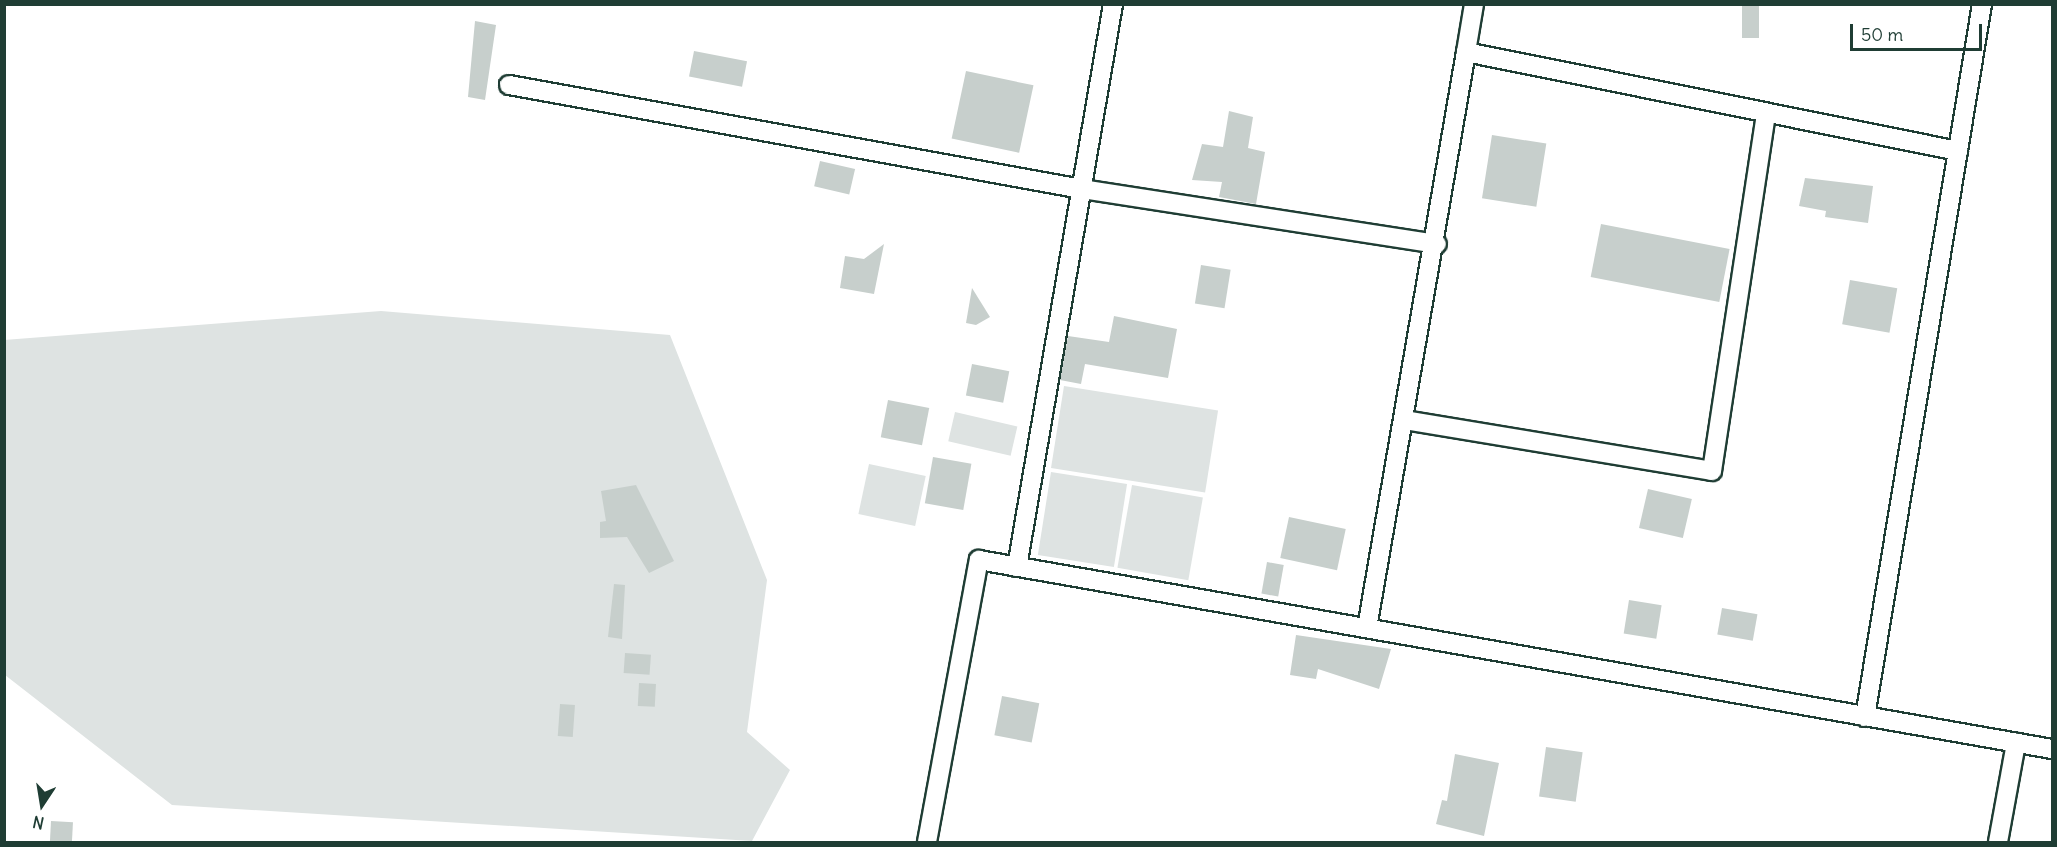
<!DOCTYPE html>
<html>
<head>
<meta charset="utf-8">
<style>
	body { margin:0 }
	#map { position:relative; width:2057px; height:847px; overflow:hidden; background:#fff; font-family:Delius,sans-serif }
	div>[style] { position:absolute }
	.green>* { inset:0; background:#dee3e2; transform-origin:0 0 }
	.building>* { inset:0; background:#c7cfcc; transform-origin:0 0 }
	.roads { filter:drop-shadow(2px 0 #1f3d34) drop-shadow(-2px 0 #1f3d34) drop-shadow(0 2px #1f3d34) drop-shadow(0 -2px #1f3d34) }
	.street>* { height:18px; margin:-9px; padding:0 9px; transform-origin:9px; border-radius:9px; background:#fff }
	span { translate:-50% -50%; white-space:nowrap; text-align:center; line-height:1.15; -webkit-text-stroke:4.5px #fff; paint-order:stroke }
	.frame { position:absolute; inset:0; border:6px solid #1f3d34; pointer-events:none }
	.north { position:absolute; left:12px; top:775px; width:60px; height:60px; -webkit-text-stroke:4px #fff; paint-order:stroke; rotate:192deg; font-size:16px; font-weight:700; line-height:24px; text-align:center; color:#1f3d34 }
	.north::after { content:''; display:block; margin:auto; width:21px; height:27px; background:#1f3d34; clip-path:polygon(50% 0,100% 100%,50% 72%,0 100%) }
	.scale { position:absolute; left:1850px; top:24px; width:132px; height:27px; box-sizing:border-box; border:3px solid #1f3d34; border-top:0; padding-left:8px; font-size:18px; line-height:21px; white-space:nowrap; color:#1f3d34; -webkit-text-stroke:4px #fff; paint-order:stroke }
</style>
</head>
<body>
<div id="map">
	<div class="green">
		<div style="clip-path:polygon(381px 311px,670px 335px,767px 580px,747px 732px,790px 770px,752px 841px,172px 805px,5px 675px,4px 340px)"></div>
		<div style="left:1064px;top:386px;width:156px;height:83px;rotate:9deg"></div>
		<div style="left:955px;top:412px;width:64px;height:30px;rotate:13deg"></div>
		<div style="left:869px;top:464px;width:58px;height:51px;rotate:12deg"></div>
		<div style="left:1051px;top:472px;width:77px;height:84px;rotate:9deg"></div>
		<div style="left:1132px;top:485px;width:72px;height:84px;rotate:10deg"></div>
	</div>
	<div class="building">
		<div style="left:1742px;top:4px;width:17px;height:34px"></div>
		<div style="clip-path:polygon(475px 21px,496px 25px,485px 100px,468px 97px)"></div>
		<div style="left:694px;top:51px;width:54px;height:26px;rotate:11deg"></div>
		<div style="left:966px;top:71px;width:69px;height:69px;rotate:12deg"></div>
		<div style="clip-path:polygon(1229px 111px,1253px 117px,1248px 148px,1265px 152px,1256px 204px,1219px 197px,1222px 182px,1192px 180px,1202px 144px,1223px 147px)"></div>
		<div style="left:1492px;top:135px;width:55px;height:64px;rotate:9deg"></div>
		<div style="left:820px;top:161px;width:36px;height:26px;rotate:13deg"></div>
		<div style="clip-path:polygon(1805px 178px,1873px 186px,1868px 223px,1825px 217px,1826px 211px,1799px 206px)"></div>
		<div style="left:1601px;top:224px;width:131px;height:54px;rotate:11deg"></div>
		<div style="clip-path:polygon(884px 244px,874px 294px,840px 288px,845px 256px,864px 259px)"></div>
		<div style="left:1201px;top:265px;width:30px;height:39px;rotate:9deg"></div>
		<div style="left:1850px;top:280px;width:48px;height:45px;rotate:10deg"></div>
		<div style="clip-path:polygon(972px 288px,990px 317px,976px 325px,966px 323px)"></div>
		<div style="clip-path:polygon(1114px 316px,1177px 329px,1168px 378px,1085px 364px,1081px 384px,1060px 380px,1068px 336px,1109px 342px)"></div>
		<div style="left:972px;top:364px;width:38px;height:32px;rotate:11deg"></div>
		<div style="left:888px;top:400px;width:42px;height:38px;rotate:11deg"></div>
		<div style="left:933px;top:457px;width:39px;height:47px;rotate:10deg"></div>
		<div style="clip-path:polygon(636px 485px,674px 561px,649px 573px,627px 537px,600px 538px,600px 522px,606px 521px,601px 491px)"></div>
		<div style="left:1648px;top:489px;width:45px;height:40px;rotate:13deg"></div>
		<div style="left:1289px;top:517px;width:58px;height:42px;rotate:12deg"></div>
		<div style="left:1267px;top:562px;width:17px;height:32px;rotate:10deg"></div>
		<div style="clip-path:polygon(614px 584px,625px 585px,622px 639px,608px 637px)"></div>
		<div style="left:1629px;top:600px;width:33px;height:34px;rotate:9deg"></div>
		<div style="left:1722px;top:608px;width:36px;height:27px;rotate:10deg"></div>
		<div style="clip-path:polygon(1296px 635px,1391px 649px,1379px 689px,1318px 669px,1316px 679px,1290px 675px)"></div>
		<div style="left:625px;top:653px;width:26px;height:20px;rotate:4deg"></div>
		<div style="left:639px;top:683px;width:17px;height:23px;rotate:3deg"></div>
		<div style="left:1002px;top:696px;width:38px;height:40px;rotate:11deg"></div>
		<div style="left:560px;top:704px;width:15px;height:32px;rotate:4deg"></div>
		<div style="left:1546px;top:747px;width:37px;height:50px;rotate:8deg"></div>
		<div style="clip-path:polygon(1455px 754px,1499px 763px,1484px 836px,1436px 824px,1442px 800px,1447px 801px)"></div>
		<div style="left:51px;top:821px;width:22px;height:22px;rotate:3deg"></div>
	</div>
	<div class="roads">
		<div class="street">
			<div style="left:1466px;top:52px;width:49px;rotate:-80.5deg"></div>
			<div style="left:509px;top:85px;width:582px;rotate:10.29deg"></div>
			<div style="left:1082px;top:189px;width:359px;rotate:8.8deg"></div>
			<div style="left:1405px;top:420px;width:311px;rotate:9.4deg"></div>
			<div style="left:1712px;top:471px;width:362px;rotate:-81.4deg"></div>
			<div style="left:1017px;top:567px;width:571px;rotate:-80.32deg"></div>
			<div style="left:1367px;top:628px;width:584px;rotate:-80.25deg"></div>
			<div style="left:1466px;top:52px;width:502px;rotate:11.38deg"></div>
			<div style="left:1865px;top:717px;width:723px;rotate:-80.68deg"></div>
			<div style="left:927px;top:842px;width:287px;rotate:-79.6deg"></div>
			<div style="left:979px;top:560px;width:1090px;rotate:9.99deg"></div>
			<div style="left:1998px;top:842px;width:101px;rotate:-79.7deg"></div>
		</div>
	</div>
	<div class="frame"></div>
	<div class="north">N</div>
	<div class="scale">50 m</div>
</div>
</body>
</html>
